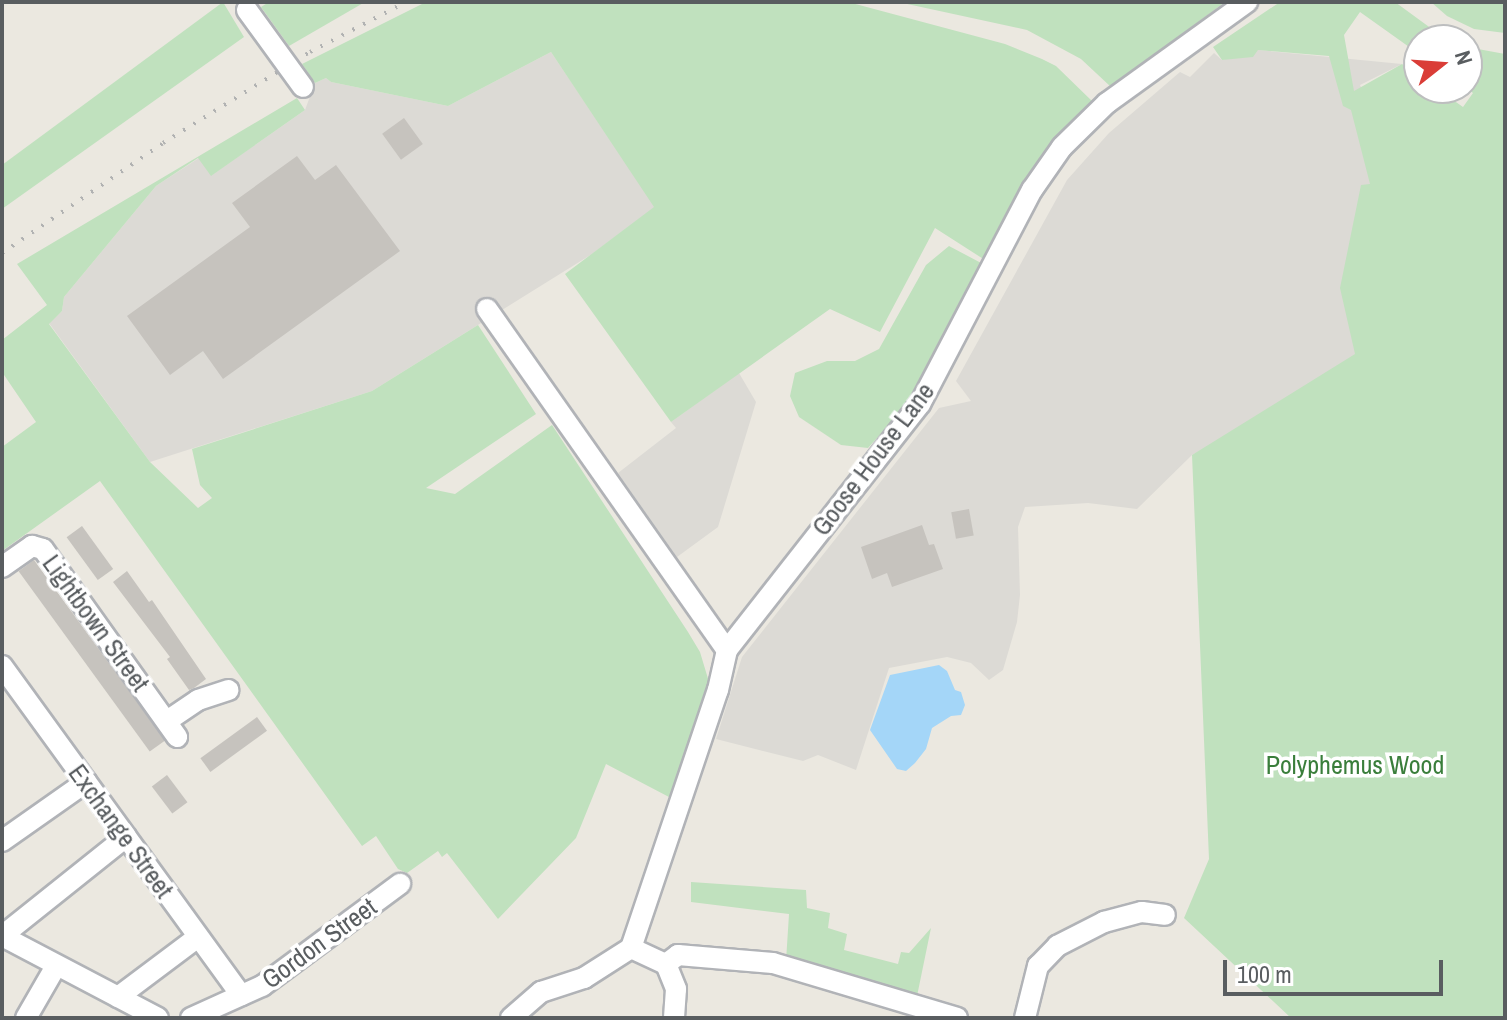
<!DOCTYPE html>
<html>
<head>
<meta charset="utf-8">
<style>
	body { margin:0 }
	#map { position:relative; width:1507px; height:1020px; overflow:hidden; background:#ebe8e0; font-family:"Archivo Narrow",sans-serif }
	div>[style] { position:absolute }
	.industrial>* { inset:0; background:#dcdad5 }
	.green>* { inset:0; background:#c0e1be }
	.water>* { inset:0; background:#a4d6f8 }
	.building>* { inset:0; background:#c6c3be; transform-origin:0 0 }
	.roads { filter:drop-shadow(2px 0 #b1b3b7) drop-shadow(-2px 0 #b1b3b7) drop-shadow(0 2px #b1b3b7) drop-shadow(0 -2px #b1b3b7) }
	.minor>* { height:20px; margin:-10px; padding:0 10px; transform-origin:10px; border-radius:10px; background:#fff }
	.rail>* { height:4px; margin-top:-2px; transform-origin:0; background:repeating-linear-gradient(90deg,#b1b2b2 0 2px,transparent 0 12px) }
	.bridges { filter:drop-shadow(2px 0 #b1b3b7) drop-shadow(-2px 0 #b1b3b7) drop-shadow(0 2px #b1b3b7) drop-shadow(0 -2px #b1b3b7) }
	.minor-bridge>* { height:20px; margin:-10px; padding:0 10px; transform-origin:10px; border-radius:10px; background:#fff }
	span { translate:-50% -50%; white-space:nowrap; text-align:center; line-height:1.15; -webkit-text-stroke:7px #fff; paint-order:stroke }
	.street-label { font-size:26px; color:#595d60 }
	.park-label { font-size:26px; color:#3a7e3b }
	.frame { position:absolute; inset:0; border:4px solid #595d60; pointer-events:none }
	.north { position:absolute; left:1403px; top:24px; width:80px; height:80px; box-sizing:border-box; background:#fff; border:2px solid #bdbebf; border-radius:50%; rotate:73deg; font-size:22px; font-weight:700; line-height:32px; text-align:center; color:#595d60 }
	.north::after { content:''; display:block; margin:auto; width:28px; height:36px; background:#da3d37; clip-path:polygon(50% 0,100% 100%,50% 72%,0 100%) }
	.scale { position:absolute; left:1223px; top:960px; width:220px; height:36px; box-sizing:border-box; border:4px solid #595d60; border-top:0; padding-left:10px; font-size:24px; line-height:28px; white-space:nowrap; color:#595d60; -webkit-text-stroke:6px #fff; paint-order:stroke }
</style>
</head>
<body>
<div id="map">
	<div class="industrial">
		<div style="clip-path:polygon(1258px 50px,1402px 64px,1360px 85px,1461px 313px,1192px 455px,1137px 509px,1088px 503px,1025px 507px,1018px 527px,1020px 595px,1017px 622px,1003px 670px,989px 680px,971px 663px,947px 657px,889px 668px,856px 770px,818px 755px,803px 761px,716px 739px,742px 657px,939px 408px,971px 401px,956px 381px,1067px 180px,1109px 133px,1180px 72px,1190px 77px,1214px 53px,1222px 60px)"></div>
		<div style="clip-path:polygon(551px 52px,655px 207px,592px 254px,372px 391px,150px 462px,49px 323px,62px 311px,64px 297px,156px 186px,199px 158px,212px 175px,305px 110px,315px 83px,326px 78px,331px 82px,448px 106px)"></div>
		<div style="clip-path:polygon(739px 373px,756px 402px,718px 527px,677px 557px,618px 473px,676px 428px,671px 422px)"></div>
	</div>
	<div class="green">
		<div style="clip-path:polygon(223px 2px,244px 37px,2px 209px,2px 165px)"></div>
		<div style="clip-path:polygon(269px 2px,365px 2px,289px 46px,261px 7px)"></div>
		<div style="clip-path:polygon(426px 2px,848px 2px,1005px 44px,1042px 59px,1056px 66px,1093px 102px,1061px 137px,988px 262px,935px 228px,880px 332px,830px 309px,671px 422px,565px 274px,654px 207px,551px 52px,448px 106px,331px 82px,326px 78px,315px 83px,302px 64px)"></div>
		<div style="clip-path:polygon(898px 2px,1225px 2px,1111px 87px,1081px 59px,1027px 30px)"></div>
		<div style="clip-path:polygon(1280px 2px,1395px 2px,1447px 40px,1419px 40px,1419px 54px,1360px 12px,1344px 35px,1354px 91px,1402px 64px,1419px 76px,1419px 88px,1436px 88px,1463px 107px,1473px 93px,1467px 88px,1467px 47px,1505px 54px,1505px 1018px,1291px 1018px,1184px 918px,1209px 859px,1192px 455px,1355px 354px,1340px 288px,1361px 185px,1370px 184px,1351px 110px,1343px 106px,1329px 56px,1258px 50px,1253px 57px,1222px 60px,1213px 47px)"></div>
		<div style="clip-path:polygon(1431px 2px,1505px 2px,1505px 33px,1474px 29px,1447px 16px)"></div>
		<div style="clip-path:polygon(297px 98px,305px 110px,211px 176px,198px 158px,156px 186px,64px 297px,62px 311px,49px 324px,150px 462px,198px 508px,212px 498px,200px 485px,192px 449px,372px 391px,478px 325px,536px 414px,426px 488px,455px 494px,552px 425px,688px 632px,700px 652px,709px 682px,672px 795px,669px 797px,606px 764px,576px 838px,498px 919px,447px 853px,442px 857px,438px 851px,407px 873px,398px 869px,376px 836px,362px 846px,100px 481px,2px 551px,2px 447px,36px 422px,2px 372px,2px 340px,47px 305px,17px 264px)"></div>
		<div style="clip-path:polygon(949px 246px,983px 264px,926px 376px,902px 410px,868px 448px,841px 445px,799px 417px,790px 396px,795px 373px,827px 361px,855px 361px,879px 349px,926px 265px)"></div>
		<div style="clip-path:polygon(691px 882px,806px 890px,807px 908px,830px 913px,828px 928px,847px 934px,844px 950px,898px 964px,901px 952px,909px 953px,931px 928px,916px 1001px,786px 961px,789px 914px,691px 902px)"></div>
	</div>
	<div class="water">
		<div style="clip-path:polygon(939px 665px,947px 671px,955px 690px,961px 692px,965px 705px,961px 715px,951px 716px,932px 728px,926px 749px,915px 763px,906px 771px,897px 769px,870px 730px,890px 675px)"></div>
	</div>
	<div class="building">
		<div style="left:404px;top:118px;width:32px;height:27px;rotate:54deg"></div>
		<div style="clip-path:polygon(297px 156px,315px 180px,336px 165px,400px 251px,223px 379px,203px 351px,170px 375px,127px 316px,250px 227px,232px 203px)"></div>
		<div style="left:969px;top:509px;width:27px;height:18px;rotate:80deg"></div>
		<div style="clip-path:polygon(922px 525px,929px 545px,934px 544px,943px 569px,892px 587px,887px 573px,872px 579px,861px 547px)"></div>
		<div style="left:82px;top:526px;width:53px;height:19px;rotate:54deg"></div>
		<div style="left:34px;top:560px;width:223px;height:19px;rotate:54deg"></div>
		<div style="clip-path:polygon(127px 571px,149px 602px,152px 600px,206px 679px,194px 688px,189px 690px,167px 659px,170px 657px,113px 582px)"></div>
		<div style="left:257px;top:717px;width:17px;height:70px;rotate:54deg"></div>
		<div style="left:167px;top:775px;width:34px;height:19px;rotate:53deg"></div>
	</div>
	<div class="roads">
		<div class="minor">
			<div style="left:487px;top:309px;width:417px;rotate:54.9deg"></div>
			<div style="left:2px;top:567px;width:37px;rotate:-35deg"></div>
			<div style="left:32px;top:546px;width:11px;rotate:15deg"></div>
			<div style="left:43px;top:549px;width:231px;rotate:54.5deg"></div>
			<div style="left:2px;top:666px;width:407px;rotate:54deg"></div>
			<div style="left:167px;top:721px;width:37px;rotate:-34deg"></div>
			<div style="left:198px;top:700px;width:32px;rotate:-18deg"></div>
			<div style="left:2px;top:841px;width:103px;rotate:-35.1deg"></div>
			<div style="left:2px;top:936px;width:176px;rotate:27.7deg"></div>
			<div style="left:2px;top:936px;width:159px;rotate:-38.6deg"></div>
			<div style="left:631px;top:948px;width:38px;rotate:25deg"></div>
			<div style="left:666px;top:964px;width:15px;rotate:-37deg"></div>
			<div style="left:678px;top:955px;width:95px;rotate:4.8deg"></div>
			<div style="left:773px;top:963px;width:192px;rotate:16.6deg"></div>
			<div style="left:666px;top:964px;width:27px;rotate:68deg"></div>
			<div style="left:676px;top:989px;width:29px;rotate:94deg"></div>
			<div style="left:118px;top:997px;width:100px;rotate:-36.9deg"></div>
			<div style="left:26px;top:1018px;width:60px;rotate:-60deg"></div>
			<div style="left:191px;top:1018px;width:78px;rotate:-24.3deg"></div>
			<div style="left:262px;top:986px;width:172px;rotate:-36.5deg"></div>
			<div style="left:511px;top:1018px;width:40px;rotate:-41deg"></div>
			<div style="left:541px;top:992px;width:45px;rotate:-18deg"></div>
			<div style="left:584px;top:978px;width:56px;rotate:-32.6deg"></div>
			<div style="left:631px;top:948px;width:272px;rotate:-71.4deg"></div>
			<div style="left:718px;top:690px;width:41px;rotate:-77.3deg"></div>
			<div style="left:727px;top:650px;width:313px;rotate:-51.9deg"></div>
			<div style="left:920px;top:404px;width:242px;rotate:-62.4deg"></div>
			<div style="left:1032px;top:190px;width:52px;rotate:-55.1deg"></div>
			<div style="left:1062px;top:147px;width:63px;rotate:-44.4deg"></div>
			<div style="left:1107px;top:103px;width:173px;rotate:-35.8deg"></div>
			<div style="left:1025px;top:1018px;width:54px;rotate:-76deg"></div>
			<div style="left:1038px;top:966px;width:28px;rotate:-46deg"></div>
			<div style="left:1057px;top:946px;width:53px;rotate:-27.1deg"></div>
			<div style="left:1104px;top:922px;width:39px;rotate:-15deg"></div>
			<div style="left:1142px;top:912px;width:23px;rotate:7deg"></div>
		</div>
	</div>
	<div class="rail">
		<div style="left:2px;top:253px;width:195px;rotate:-34.3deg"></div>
		<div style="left:163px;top:143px;width:173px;rotate:-31.8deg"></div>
		<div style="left:310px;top:52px;width:108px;rotate:-27.5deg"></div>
	</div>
	<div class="bridges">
		<div class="minor-bridge">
			<div style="left:247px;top:10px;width:95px;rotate:54deg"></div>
		</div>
	</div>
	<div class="street-label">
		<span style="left:873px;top:459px;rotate:-53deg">Goose House Lane</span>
		<span style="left:96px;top:623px;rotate:54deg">Lightbown Street</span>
		<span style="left:121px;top:831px;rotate:54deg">Exchange Street</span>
		<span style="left:319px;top:943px;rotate:-36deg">Gordon Street</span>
	</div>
	<div class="park-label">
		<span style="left:1355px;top:765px">Polyphemus Wood</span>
	</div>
	<div class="frame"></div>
	<div class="north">N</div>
	<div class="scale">100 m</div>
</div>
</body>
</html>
